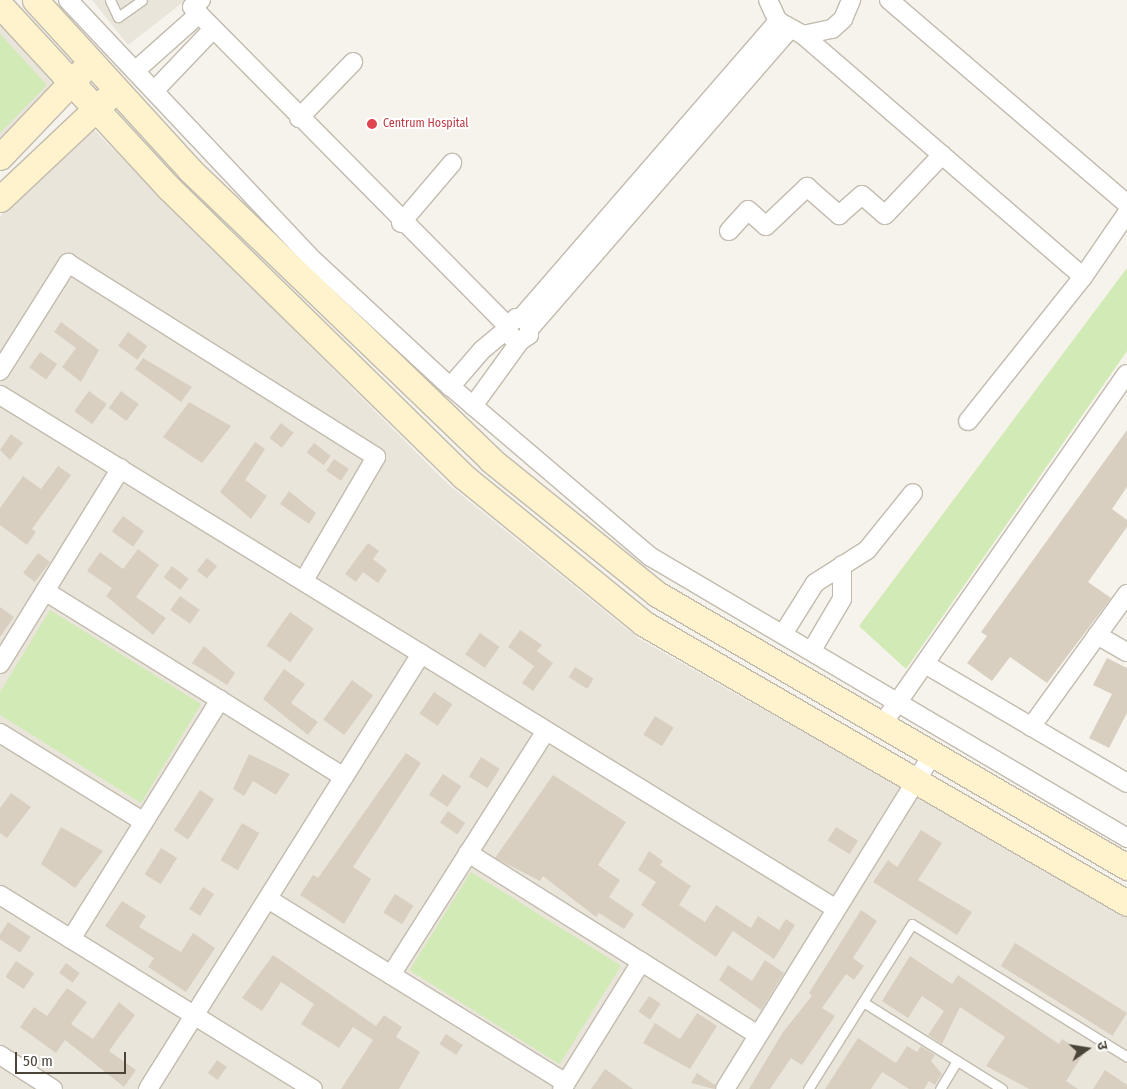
<!DOCTYPE html>
<html>
<head>
<meta charset="utf-8">
<style>
	body { margin:0 }
	#map { position:relative; width:1127px; height:1089px; overflow:hidden; background:#f6f3ec; font-family:"Fira Sans Condensed","Noto Sans Devanagari",sans-serif }
	div>[style] { position:absolute }
	.residential>* { inset:0; background:#eae5da }
	.green>* { inset:0; background:#d2eab5; transform-origin:0 0 }
	.building>* { inset:0; background:#d8cfc1; transform-origin:0 0 }
	.roads { filter:drop-shadow(1px 0 #c2bbae) drop-shadow(-1px 0 #c2bbae) drop-shadow(0 1px #c2bbae) drop-shadow(0 -1px #c2bbae) }
	.lane>* { height:9px; margin:-4.5px; padding:0 4.5px; transform-origin:4.5px; border-radius:4.5px; background:#fff }
	.street>* { height:18px; margin:-9px; padding:0 9px; transform-origin:9px; border-radius:9px; background:#fff }
	.secondary>* { height:25px; margin:-12.5px; padding:0 12.5px; transform-origin:12.5px; border-radius:12.5px; background:#fff3cd }
	.dots>* { width:14px; height:14px; translate:-50% -50%; box-sizing:border-box; border:2px solid #fff; border-radius:50% }
	span { translate:-50% -50%; white-space:nowrap; text-align:center; line-height:1.15; -webkit-text-stroke:4px #fff; paint-order:stroke }
	.health-label { font-size:12px; color:#be3a42 }
	.left { translate:0 -50%; text-align:left }
	.north { position:absolute; left:1062px; top:1024px; width:50px; height:50px; -webkit-text-stroke:4px #fff; paint-order:stroke; rotate:77deg; font-size:14px; font-weight:700; line-height:20px; text-align:center; color:#4b4439 }
	.north::after { content:''; display:block; margin:auto; width:18px; height:22px; background:#4b4439; clip-path:polygon(50% 0,100% 100%,50% 72%,0 100%) }
	.scale { position:absolute; left:15px; top:1052px; width:111px; height:22px; box-sizing:border-box; border:2px solid #4b4439; border-top:0; padding-left:6px; font-size:15px; line-height:18px; white-space:nowrap; color:#4b4439; -webkit-text-stroke:4px #fff; paint-order:stroke }
</style>
</head>
<body>
<div id="map">
	<div class="residential">
		<div style="clip-path:polygon(92px 0,186px 0,128px 45px)"></div>
		<div style="clip-path:polygon(0 18px,71px 95px,0 171px)"></div>
		<div style="clip-path:polygon(93px 129px,448px 484px,638px 638px,1127px 916px,1127px 1089px,0 1089px,0 216px)"></div>
	</div>
	<div class="green">
		<div style="clip-path:polygon(0 34px,47px 85px,0 133px)"></div>
		<div style="clip-path:polygon(1127px 268px,1127px 351px,906px 669px,859px 626px)"></div>
		<div style="clip-path:polygon(50px 610px,201px 704px,141px 803px,0 715px,0 692px)"></div>
		<div style="left:471px;top:872px;width:177px;height:116px;rotate:32deg"></div>
	</div>
	<div class="building">
		<div style="clip-path:polygon(61px 322px,99px 350px,81px 382px,62px 367px,76px 348px,54px 332px)"></div>
		<div style="left:128px;top:332px;width:24px;height:17px;rotate:36deg"></div>
		<div style="left:40px;top:352px;width:21px;height:19px;rotate:35deg"></div>
		<div style="clip-path:polygon(143px 358px,192px 387px,181px 402px,135px 369px)"></div>
		<div style="left:89px;top:391px;width:22px;height:25px;rotate:36deg"></div>
		<div style="left:121px;top:391px;width:22px;height:21px;rotate:36deg"></div>
		<div style="clip-path:polygon(189px 402px,231px 426px,202px 463px,163px 437px)"></div>
		<div style="left:281px;top:423px;width:16px;height:19px;rotate:38deg"></div>
		<div style="clip-path:polygon(1127px 430px,1127px 487px,1112px 509px,1127px 520px,1127px 527px,1088px 582px,1111px 598px,1047px 683px,1010px 657px,992px 681px,967px 663px,987px 636px,981px 632px)"></div>
		<div style="clip-path:polygon(11px 434px,23px 443px,10px 460px,0 450px)"></div>
		<div style="clip-path:polygon(255px 442px,265px 449px,245px 480px,267px 496px,251px 519px,220px 492px)"></div>
		<div style="left:314px;top:443px;width:21px;height:12px;rotate:37deg"></div>
		<div style="left:334px;top:459px;width:18px;height:14px;rotate:34deg"></div>
		<div style="clip-path:polygon(58px 466px,71px 475px,32px 529px,36px 532px,27px 545px,0 525px,0 508px,23px 476px,41px 489px)"></div>
		<div style="clip-path:polygon(289px 491px,316px 513px,309px 524px,280px 504px)"></div>
		<div style="left:123px;top:516px;width:26px;height:19px;rotate:36deg"></div>
		<div style="clip-path:polygon(368px 543px,379px 551px,373px 559px,387px 570px,378px 583px,363px 572px,356px 582px,345px 574px)"></div>
		<div style="clip-path:polygon(138px 549px,159px 565px,136px 597px,166px 618px,153px 635px,106px 596px,112px 588px,87px 571px,100px 552px,123px 569px)"></div>
		<div style="left:38px;top:553px;width:15px;height:25px;rotate:37deg"></div>
		<div style="left:207px;top:558px;width:13px;height:16px;rotate:39deg"></div>
		<div style="left:172px;top:566px;width:21px;height:14px;rotate:37deg"></div>
		<div style="left:180px;top:596px;width:24px;height:17px;rotate:35deg"></div>
		<div style="clip-path:polygon(0 607px,14px 617px,0 637px)"></div>
		<div style="left:290px;top:612px;width:29px;height:41px;rotate:35deg"></div>
		<div style="clip-path:polygon(520px 630px,542px 645px,537px 651px,553px 663px,533px 691px,522px 683px,534px 666px,508px 647px)"></div>
		<div style="left:480px;top:633px;width:24px;height:26px;rotate:35deg"></div>
		<div style="clip-path:polygon(204px 646px,235px 673px,227px 685px,192px 663px)"></div>
		<div style="clip-path:polygon(1107px 658px,1127px 668px,1127px 713px,1109px 748px,1089px 738px,1112px 694px,1093px 685px)"></div>
		<div style="left:575px;top:667px;width:22px;height:12px;rotate:32deg"></div>
		<div style="clip-path:polygon(284px 669px,305px 684px,291px 703px,318px 722px,308px 735px,263px 699px)"></div>
		<div style="left:352px;top:680px;width:26px;height:49px;rotate:36deg"></div>
		<div style="left:434px;top:692px;width:22px;height:26px;rotate:34deg"></div>
		<div style="left:655px;top:716px;width:22px;height:22px;rotate:32deg"></div>
		<div style="clip-path:polygon(406px 753px,421px 763px,353px 867px,371px 879px,344px 924px,300px 895px,313px 875px,318px 878px)"></div>
		<div style="clip-path:polygon(249px 754px,290px 774px,276px 795px,253px 781px,244px 796px,233px 789px)"></div>
		<div style="left:481px;top:757px;width:22px;height:23px;rotate:32deg"></div>
		<div style="left:443px;top:774px;width:22px;height:25px;rotate:34deg"></div>
		<div style="clip-path:polygon(553px 775px,626px 822px,598px 865px,620px 880px,609px 897px,634px 914px,624px 929px,599px 913px,596px 917px,543px 876px,540px 881px,495px 858px)"></div>
		<div style="left:200px;top:790px;width:17px;height:48px;rotate:33deg"></div>
		<div style="clip-path:polygon(11px 793px,31px 807px,7px 838px,0 833px,0 808px)"></div>
		<div style="left:448px;top:811px;width:21px;height:14px;rotate:35deg"></div>
		<div style="left:242px;top:823px;width:20px;height:43px;rotate:30deg"></div>
		<div style="clip-path:polygon(61px 827px,103px 851px,75px 888px,41px 864px)"></div>
		<div style="left:836px;top:827px;width:26px;height:16px;rotate:32deg"></div>
		<div style="clip-path:polygon(921px 830px,942px 843px,918px 880px,972px 912px,957px 935px,873px 882px,888px 860px,897px 867px)"></div>
		<div style="left:161px;top:848px;width:19px;height:31px;rotate:32deg"></div>
		<div style="clip-path:polygon(649px 851px,663px 861px,660px 865px,691px 886px,679px 905px,705px 922px,716px 905px,751px 928px,758px 916px,779px 930px,786px 919px,795px 925px,774px 959px,733px 931px,716px 957px,641px 905px,656px 882px,638px 870px)"></div>
		<div style="left:203px;top:887px;width:13px;height:26px;rotate:32deg"></div>
		<div style="left:395px;top:894px;width:22px;height:22px;rotate:32deg"></div>
		<div style="clip-path:polygon(122px 901px,146px 916px,139px 927px,181px 952px,193px 933px,215px 948px,186px 992px,148px 967px,154px 958px,105px 926px)"></div>
		<div style="clip-path:polygon(861px 910px,877px 921px,853px 958px,864px 966px,854px 980px,846px 974px,822px 1008px,835px 1016px,802px 1065px,791px 1058px,770px 1089px,749px 1089px,783px 1032px,812px 996px,809px 993px)"></div>
		<div style="left:8px;top:922px;width:27px;height:19px;rotate:33deg"></div>
		<div style="left:1015px;top:943px;width:132px;height:27px;rotate:32deg"></div>
		<div style="clip-path:polygon(273px 955px,376px 1026px,384px 1015px,402px 1027px,396px 1037px,420px 1052px,399px 1089px,341px 1089px,373px 1040px,353px 1027px,339px 1048px,301px 1024px,314px 1004px,281px 982px,262px 1011px,242px 998px)"></div>
		<div style="clip-path:polygon(910px 956px,952px 984px,958px 975px,1059px 1044px,1062px 1039px,1084px 1053px,1066px 1081px,1078px 1089px,1029px 1089px,986px 1066px,1005px 1037px,960px 1007px,942px 1044px,928px 1035px,944px 1011px,922px 996px,908px 1018px,882px 1001px)"></div>
		<div style="clip-path:polygon(765px 960px,784px 973px,761px 1010px,719px 980px,728px 965px,752px 981px)"></div>
		<div style="left:16px;top:961px;width:22px;height:19px;rotate:34deg"></div>
		<div style="left:66px;top:963px;width:17px;height:12px;rotate:36deg"></div>
		<div style="clip-path:polygon(67px 988px,87px 1002px,71px 1024px,93px 1039px,119px 1002px,135px 1015px,109px 1051px,136px 1070px,124px 1087px,65px 1040px,56px 1053px,20px 1027px,34px 1007px,47px 1016px)"></div>
		<div style="left:649px;top:996px;width:14px;height:19px;rotate:34deg"></div>
		<div style="clip-path:polygon(697px 1013px,717px 1026px,690px 1069px,643px 1043px,655px 1023px,680px 1039px)"></div>
		<div style="left:446px;top:1034px;width:20px;height:12px;rotate:33deg"></div>
		<div style="clip-path:polygon(858px 1038px,896px 1063px,907px 1046px,917px 1052px,921px 1046px,935px 1055px,931px 1061px,942px 1074px,935px 1085px,929px 1081px,924px 1089px,909px 1089px,882px 1072px,871px 1089px,825px 1089px)"></div>
		<div style="left:217px;top:1060px;width:12px;height:16px;rotate:35deg"></div>
		<div style="clip-path:polygon(605px 1069px,633px 1089px,591px 1089px)"></div>
		<div style="clip-path:polygon(1105px 1070px,1127px 1085px,1127px 1089px,1093px 1089px)"></div>
		<div style="clip-path:polygon(697px 1073px,715px 1085px,714px 1089px,691px 1083px)"></div>
	</div>
	<div class="roads">
		<div class="lane">
			<div style="left:110px;top:0;width:19px;rotate:65deg"></div>
			<div style="left:118px;top:17px;width:29px;rotate:-35deg"></div>
			<div style="left:863px;top:1002px;width:164px;rotate:32deg"></div>
			<div style="left:808px;top:1089px;width:195px;rotate:-57.8deg"></div>
			<div style="left:912px;top:924px;width:253px;rotate:31.7deg"></div>
			<div style="left:940px;top:1089px;width:33px;rotate:-59deg"></div>
		</div>
		<div class="street">
			<div style="left:68px;top:0;width:352px;rotate:46.7deg"></div>
			<div style="left:309px;top:256px;width:184px;rotate:42.8deg"></div>
			<div style="left:444px;top:381px;width:272px;rotate:40.4deg"></div>
			<div style="left:651px;top:557px;width:553px;rotate:30.55deg"></div>
			<div style="left:201px;top:0;width:11px;rotate:142deg"></div>
			<div style="left:192px;top:7px;width:449px;rotate:45.3deg"></div>
			<div style="left:508px;top:326px;width:10px;rotate:79deg"></div>
			<div style="left:510px;top:336px;width:11px;rotate:27deg"></div>
			<div style="left:520px;top:341px;width:11px;rotate:-34deg"></div>
			<div style="left:529px;top:335px;width:12px;rotate:-90deg"></div>
			<div style="left:529px;top:323px;width:7px;rotate:-146deg"></div>
			<div style="left:523px;top:319px;width:7px;rotate:-172deg"></div>
			<div style="left:516px;top:318px;width:11px;rotate:135deg"></div>
			<div style="left:768px;top:0;width:23px;rotate:65deg"></div>
			<div style="left:778px;top:21px;width:29px;rotate:29deg"></div>
			<div style="left:803px;top:35px;width:30px;rotate:-12deg"></div>
			<div style="left:832px;top:29px;width:15px;rotate:-42deg"></div>
			<div style="left:843px;top:19px;width:21px;rotate:-67deg"></div>
			<div style="left:889px;top:0;width:313px;rotate:40.6deg"></div>
			<div style="left:803px;top:35px;width:370px;rotate:40.8deg"></div>
			<div style="left:135px;top:71px;width:86px;rotate:-41.7deg"></div>
			<div style="left:154px;top:91px;width:86px;rotate:-46.4deg"></div>
			<div style="left:299px;top:118px;width:78px;rotate:-46deg"></div>
			<div style="left:401px;top:223px;width:79px;rotate:-49.6deg"></div>
			<div style="left:729px;top:231px;width:28px;rotate:-48deg"></div>
			<div style="left:748px;top:210px;width:24px;rotate:42deg"></div>
			<div style="left:766px;top:226px;width:57px;rotate:-43.6deg"></div>
			<div style="left:807px;top:187px;width:43px;rotate:41.2deg"></div>
			<div style="left:839px;top:215px;width:30px;rotate:-41deg"></div>
			<div style="left:862px;top:195px;width:30px;rotate:41deg"></div>
			<div style="left:885px;top:215px;width:83px;rotate:-46.5deg"></div>
			<div style="left:521px;top:318px;width:393px;rotate:-49.1deg"></div>
			<div style="left:530px;top:328px;width:395px;rotate:-49deg"></div>
			<div style="left:0;top:371px;width:128px;rotate:-57.8deg"></div>
			<div style="left:68px;top:263px;width:364px;rotate:32.2deg"></div>
			<div style="left:376px;top:457px;width:143px;rotate:120.3deg"></div>
			<div style="left:450px;top:387px;width:49px;rotate:-49.1deg"></div>
			<div style="left:482px;top:350px;width:33px;rotate:-40deg"></div>
			<div style="left:0;top:395px;width:980px;rotate:31.57deg"></div>
			<div style="left:473px;top:406px;width:80px;rotate:-54.1deg"></div>
			<div style="left:968px;top:421px;width:184px;rotate:-51.4deg"></div>
			<div style="left:1083px;top:277px;width:78px;rotate:-55.5deg"></div>
			<div style="left:45px;top:591px;width:352px;rotate:31.9deg"></div>
			<div style="left:783px;top:634px;width:60px;rotate:-57.9deg"></div>
			<div style="left:815px;top:583px;width:62px;rotate:-32.4deg"></div>
			<div style="left:867px;top:550px;width:73px;rotate:-51.1deg"></div>
			<div style="left:1097px;top:635px;width:34px;rotate:30deg"></div>
			<div style="left:812px;top:650px;width:59px;rotate:-59.5deg"></div>
			<div style="left:842px;top:599px;width:34px;rotate:-90deg"></div>
			<div style="left:0;top:664px;width:230px;rotate:-58.3deg"></div>
			<div style="left:925px;top:664px;width:234px;rotate:30.5deg"></div>
			<div style="left:881px;top:726px;width:429px;rotate:-55.1deg"></div>
			<div style="left:1031px;top:727px;width:164px;rotate:-54.2deg"></div>
			<div style="left:0;top:733px;width:169px;rotate:31.7deg"></div>
			<div style="left:468px;top:853px;width:342px;rotate:32.1deg"></div>
			<div style="left:0;top:895px;width:368px;rotate:31.8deg"></div>
			<div style="left:268px;top:899px;width:350px;rotate:31.7deg"></div>
			<div style="left:71px;top:939px;width:282px;rotate:-58.1deg"></div>
			<div style="left:391px;top:975px;width:288px;rotate:-57.6deg"></div>
			<div style="left:0;top:1055px;width:63px;rotate:32.7deg"></div>
			<div style="left:148px;top:1089px;width:514px;rotate:-57.89deg"></div>
			<div style="left:562px;top:1089px;width:150px;rotate:-58.1deg"></div>
			<div style="left:725px;top:1089px;width:393px;rotate:-58.2deg"></div>
		</div>
		<div class="secondary">
			<div style="left:35px;top:0;width:230px;rotate:47.6deg"></div>
			<div style="left:190px;top:170px;width:418px;rotate:43.9deg"></div>
			<div style="left:491px;top:460px;width:213px;rotate:38.9deg"></div>
			<div style="left:657px;top:594px;width:544px;rotate:30.15deg"></div>
			<div style="left:0;top:5px;width:249px;rotate:47.3deg"></div>
			<div style="left:169px;top:188px;width:412px;rotate:44.4deg"></div>
			<div style="left:463px;top:476px;width:232px;rotate:39.2deg"></div>
			<div style="left:643px;top:623px;width:559px;rotate:30.05deg"></div>
			<div style="left:0;top:157px;width:117px;rotate:-46.4deg"></div>
			<div style="left:0;top:199px;width:146px;rotate:-43.3deg"></div>
		</div>
	</div>
	<div class="dots">
		<div style="left:372px;top:124px;background:#e0444e"></div>
	</div>
	<div class="health-label">
		<span class="left" style="left:383px;top:124px">Centrum Hospital</span>
	</div>
	<div class="north">उ</div>
	<div class="scale">50 m</div>
</div>
</body>
</html>
